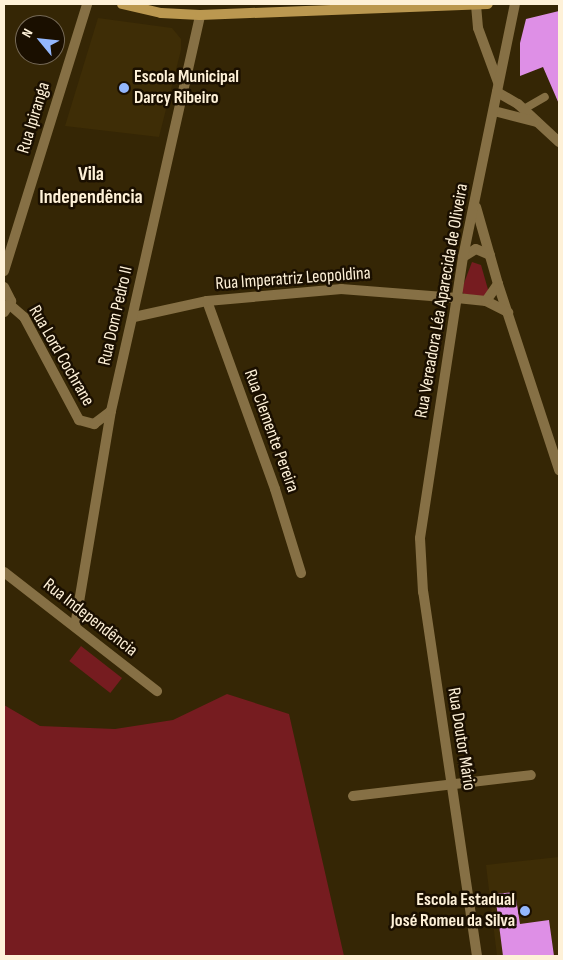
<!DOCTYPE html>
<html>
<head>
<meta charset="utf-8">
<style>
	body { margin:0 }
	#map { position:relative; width:563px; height:960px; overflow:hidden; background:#352605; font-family:"Sofia Sans Condensed",sans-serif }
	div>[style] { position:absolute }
	.built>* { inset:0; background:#3e2d06 }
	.green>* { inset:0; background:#761c20; transform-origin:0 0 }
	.building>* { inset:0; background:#de8fe6 }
	.service>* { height:8px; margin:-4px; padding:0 4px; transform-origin:4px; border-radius:4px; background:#867045 }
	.minor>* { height:10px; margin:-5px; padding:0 5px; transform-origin:5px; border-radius:5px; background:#867045 }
	.tertiary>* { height:10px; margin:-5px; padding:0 5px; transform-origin:5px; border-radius:5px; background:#867045 }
	.secondary>* { height:10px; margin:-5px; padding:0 5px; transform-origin:5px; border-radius:5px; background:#bb9850 }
	.dots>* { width:14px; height:14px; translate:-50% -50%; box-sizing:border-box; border:2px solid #1a0f00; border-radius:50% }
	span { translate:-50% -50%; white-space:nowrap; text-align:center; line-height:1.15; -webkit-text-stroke:5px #1a0f00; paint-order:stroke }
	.poi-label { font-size:18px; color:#fef1d8; font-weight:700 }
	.left { translate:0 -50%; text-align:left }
	.right { translate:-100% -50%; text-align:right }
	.street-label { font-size:18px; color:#fef1d8 }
	.quarter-label { font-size:20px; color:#fef1d8; font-weight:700 }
	.frame { position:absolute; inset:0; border:5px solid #fef1d8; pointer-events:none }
	.north { position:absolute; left:15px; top:15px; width:50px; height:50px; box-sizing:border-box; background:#1a0f00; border:1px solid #756956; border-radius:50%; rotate:298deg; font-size:14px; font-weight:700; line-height:20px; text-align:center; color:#fef1d8 }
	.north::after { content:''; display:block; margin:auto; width:18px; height:22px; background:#93b7fd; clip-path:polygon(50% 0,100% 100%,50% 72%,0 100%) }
</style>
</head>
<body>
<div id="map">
	<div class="built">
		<div style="clip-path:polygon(98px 18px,172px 28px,181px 39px,181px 50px,159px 137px,65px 126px)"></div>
		<div style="clip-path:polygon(559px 857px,559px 956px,497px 956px,486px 865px)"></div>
	</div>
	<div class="green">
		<div style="clip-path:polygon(472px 262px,481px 265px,489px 293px,487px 297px,464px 294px,461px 291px)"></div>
		<div style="left:81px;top:646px;width:52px;height:19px;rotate:38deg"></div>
		<div style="clip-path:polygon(227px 694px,289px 714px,344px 956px,4px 956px,4px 705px,40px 726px,115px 729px,173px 720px)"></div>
	</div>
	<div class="building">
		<div style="clip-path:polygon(559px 11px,559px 104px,543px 67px,520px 76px,520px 43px,526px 19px)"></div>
		<div style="clip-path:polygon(515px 892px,520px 924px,549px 920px,554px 956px,503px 956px,495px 894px)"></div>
	</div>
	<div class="service">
		<div style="left:524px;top:109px;width:24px;rotate:-30deg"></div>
	</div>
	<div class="minor">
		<div style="left:497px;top:92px;width:24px;rotate:30deg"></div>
		<div style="left:518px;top:104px;width:56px;rotate:42.8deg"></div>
		<div style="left:494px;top:111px;width:44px;rotate:14.3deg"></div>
		<div style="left:4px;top:271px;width:280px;rotate:-72.7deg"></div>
		<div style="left:498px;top:284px;width:196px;rotate:71.8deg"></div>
		<div style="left:4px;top:287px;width:16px;rotate:63deg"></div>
		<div style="left:11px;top:301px;width:13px;rotate:122deg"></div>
		<div style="left:207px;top:301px;width:200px;rotate:70.1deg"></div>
		<div style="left:275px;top:489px;width:88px;rotate:72.8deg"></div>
		<div style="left:486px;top:301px;width:25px;rotate:27deg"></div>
		<div style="left:10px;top:305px;width:18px;rotate:41deg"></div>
		<div style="left:24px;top:317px;width:117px;rotate:61.9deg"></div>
		<div style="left:79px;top:420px;width:16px;rotate:15deg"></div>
		<div style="left:94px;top:424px;width:21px;rotate:-37deg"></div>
		<div style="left:134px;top:317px;width:75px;rotate:-12.4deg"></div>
		<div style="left:207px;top:301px;width:135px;rotate:-5.1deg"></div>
		<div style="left:341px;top:289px;width:116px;rotate:4.4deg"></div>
		<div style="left:4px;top:572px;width:194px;rotate:37.9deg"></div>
		<div style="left:75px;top:626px;width:218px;rotate:-80.5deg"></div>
		<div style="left:111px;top:411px;width:406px;rotate:-77.3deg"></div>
		<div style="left:353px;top:796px;width:179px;rotate:-6.7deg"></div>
	</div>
	<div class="tertiary">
		<div style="left:476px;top:5px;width:23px;rotate:85deg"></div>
		<div style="left:478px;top:28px;width:58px;rotate:69.7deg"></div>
		<div style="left:463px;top:257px;width:15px;rotate:-32deg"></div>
		<div style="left:476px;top:249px;width:15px;rotate:23deg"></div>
		<div style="left:457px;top:298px;width:29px;rotate:6deg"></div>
		<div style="left:486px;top:301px;width:21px;rotate:-55deg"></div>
		<div style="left:498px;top:284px;width:80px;rotate:-105.9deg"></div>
		<div style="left:477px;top:956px;width:368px;rotate:-98.4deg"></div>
		<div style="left:423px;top:592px;width:54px;rotate:-93.2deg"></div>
		<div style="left:420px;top:538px;width:284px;rotate:-81.3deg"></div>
		<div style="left:463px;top:257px;width:258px;rotate:-78.4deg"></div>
	</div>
	<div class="secondary">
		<div style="left:122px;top:4px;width:40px;rotate:13deg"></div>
		<div style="left:161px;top:13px;width:39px;rotate:3deg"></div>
		<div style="left:200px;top:15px;width:288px;rotate:-2.2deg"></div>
	</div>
	<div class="dots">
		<div style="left:124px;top:88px;background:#93b7fd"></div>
		<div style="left:525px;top:911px;background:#93b7fd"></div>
	</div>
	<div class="poi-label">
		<span class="left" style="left:134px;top:88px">Escola Municipal<br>Darcy Ribeiro</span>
		<span class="right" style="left:515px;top:911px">Escola Estadual<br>José Romeu da Silva</span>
	</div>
	<div class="street-label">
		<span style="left:34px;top:118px;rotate:-73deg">Rua Ipiranga</span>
		<span style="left:293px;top:279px;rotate:-4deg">Rua Imperatriz Leopoldina</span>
		<span style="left:442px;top:301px;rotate:-80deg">Rua Vereadora Léa Aparecida de Oliveira</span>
		<span style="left:116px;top:316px;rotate:-77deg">Rua Dom Pedro II</span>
		<span style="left:61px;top:356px;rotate:60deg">Rua Lord Cochrane</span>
		<span style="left:271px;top:431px;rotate:70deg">Rua Clemente Pereira</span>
		<span style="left:90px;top:618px;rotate:38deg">Rua Independência</span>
		<span style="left:461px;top:739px;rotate:81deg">Rua Doutor Mário</span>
	</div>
	<div class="quarter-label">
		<span style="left:91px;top:186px">Vila<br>Independência</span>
	</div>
	<div class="frame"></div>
	<div class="north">N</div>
</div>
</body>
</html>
